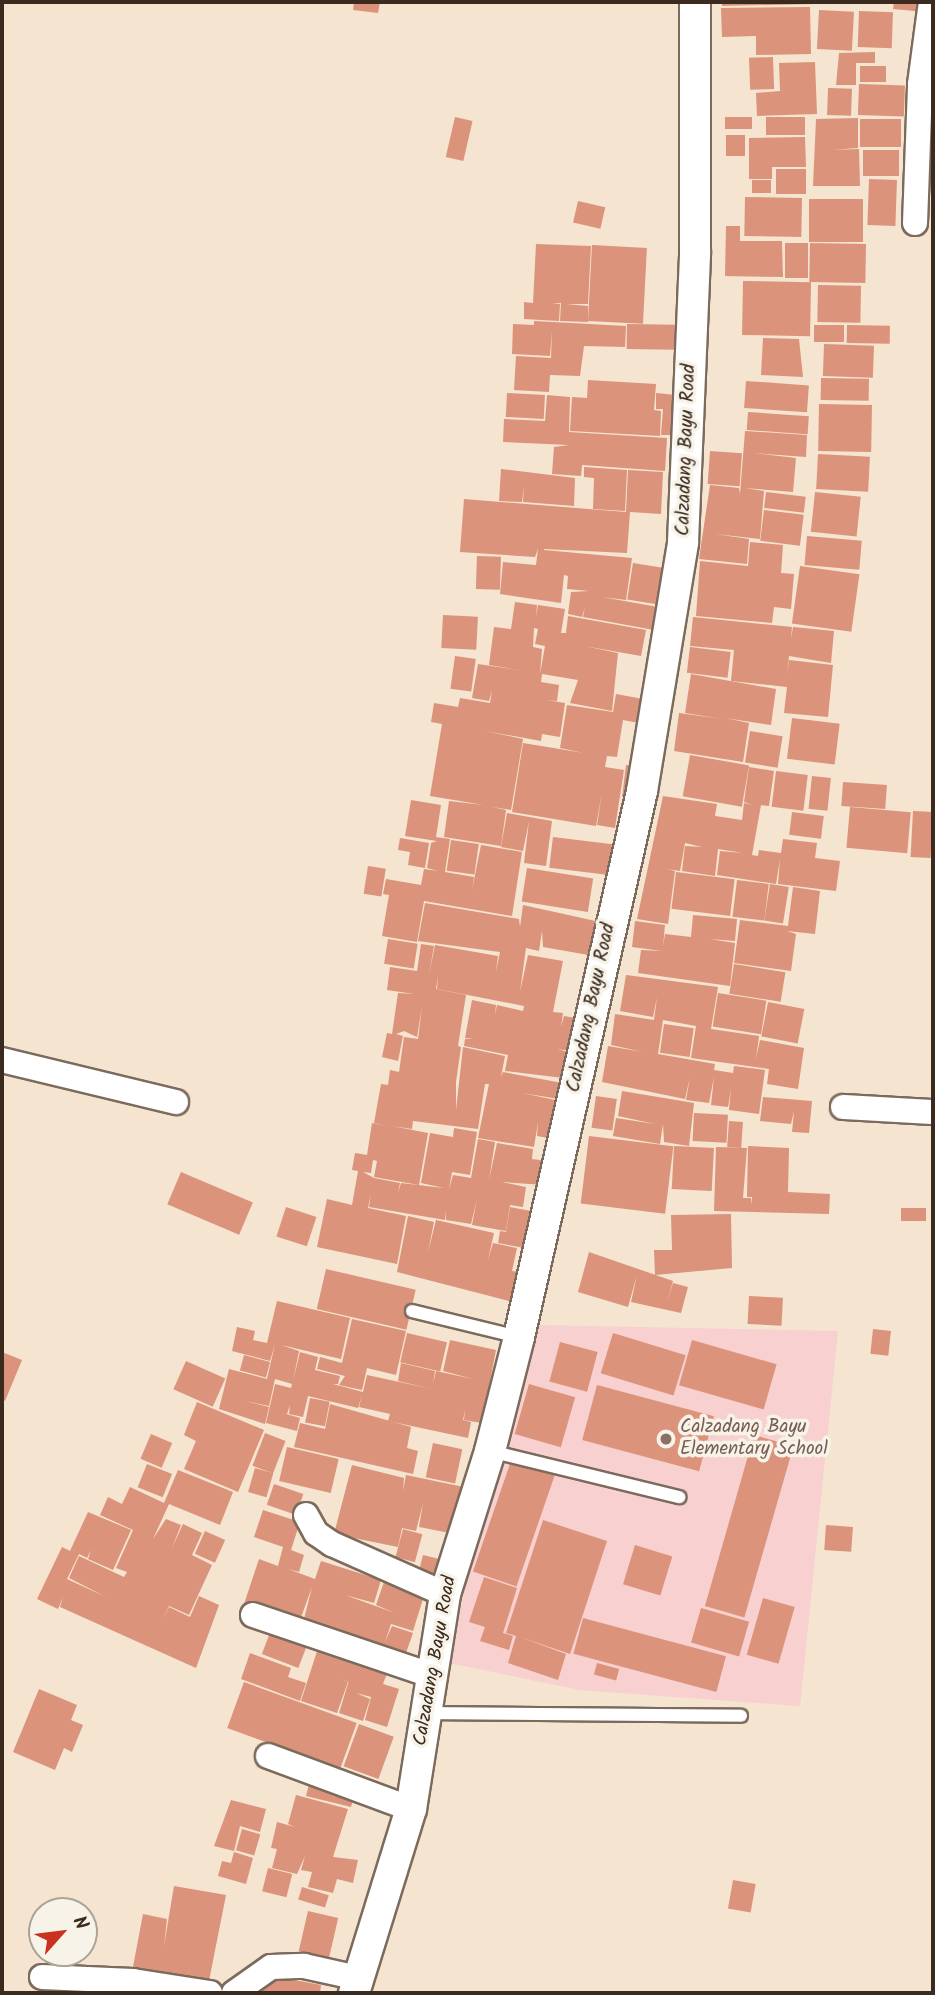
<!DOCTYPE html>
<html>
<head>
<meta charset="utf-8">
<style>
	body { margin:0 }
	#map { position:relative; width:935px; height:1995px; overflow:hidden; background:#f5e4cf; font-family:Kalam,sans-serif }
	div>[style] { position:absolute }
	.built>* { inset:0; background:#f7d0cf }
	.building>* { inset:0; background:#db937b; transform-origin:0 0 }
	.roads { filter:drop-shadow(2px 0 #7c6b5c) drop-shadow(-2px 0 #7c6b5c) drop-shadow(0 2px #7c6b5c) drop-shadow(0 -2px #7c6b5c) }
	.service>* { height:12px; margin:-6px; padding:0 6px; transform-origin:6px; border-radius:6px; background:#fff }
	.minor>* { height:24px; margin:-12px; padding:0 12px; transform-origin:12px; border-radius:12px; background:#fff }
	.tertiary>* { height:30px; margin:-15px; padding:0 15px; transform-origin:15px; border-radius:15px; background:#fff }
	.dots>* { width:19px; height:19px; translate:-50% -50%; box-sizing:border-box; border:4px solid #f7f3e8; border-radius:50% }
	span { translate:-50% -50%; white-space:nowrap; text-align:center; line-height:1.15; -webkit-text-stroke:7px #f7f3e8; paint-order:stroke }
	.street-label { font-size:19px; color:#3b2a1e }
	.education-label { font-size:19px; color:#785e54 }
	.left { translate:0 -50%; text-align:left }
	.frame { position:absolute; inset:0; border:4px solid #3b2a1e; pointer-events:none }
	.north { position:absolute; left:28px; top:1897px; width:70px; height:70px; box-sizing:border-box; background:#f7f3e8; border:2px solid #aca397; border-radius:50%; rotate:62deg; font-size:19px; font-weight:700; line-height:28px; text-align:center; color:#3b2a1e }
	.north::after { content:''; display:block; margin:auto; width:24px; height:32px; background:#c8321e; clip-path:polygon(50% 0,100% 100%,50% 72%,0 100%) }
</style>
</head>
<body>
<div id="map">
	<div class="built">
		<div style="clip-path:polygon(537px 1325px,838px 1331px,800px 1706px,580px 1690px,449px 1663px,474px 1546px)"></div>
	</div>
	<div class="building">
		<div style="clip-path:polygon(354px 2px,380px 2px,378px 13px,353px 10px)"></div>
		<div style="clip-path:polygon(722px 2px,815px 2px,815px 4px,722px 6px)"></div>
		<div style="clip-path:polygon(894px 2px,926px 2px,925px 12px,893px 9px)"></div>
		<div style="clip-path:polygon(810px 7px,811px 54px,756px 55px,756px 36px,722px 37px,721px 8px)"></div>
		<div style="left:819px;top:10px;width:35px;height:39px;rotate:3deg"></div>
		<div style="left:859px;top:11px;width:34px;height:36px;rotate:2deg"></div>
		<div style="clip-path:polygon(875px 52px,875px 63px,856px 63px,856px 85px,836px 85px,839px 53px)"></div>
		<div style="left:773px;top:57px;width:32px;height:24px;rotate:88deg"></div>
		<div style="clip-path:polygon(815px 62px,817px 114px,757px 116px,756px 93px,780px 91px,779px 63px)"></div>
		<div style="left:886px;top:66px;width:16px;height:26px;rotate:90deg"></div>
		<div style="left:859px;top:84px;width:46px;height:31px;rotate:2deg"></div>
		<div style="left:828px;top:88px;width:24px;height:27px;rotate:2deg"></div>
		<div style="left:455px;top:117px;width:18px;height:41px;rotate:13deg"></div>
		<div style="left:752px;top:117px;width:12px;height:27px;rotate:90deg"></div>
		<div style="left:805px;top:117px;width:18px;height:39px;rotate:90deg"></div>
		<div style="clip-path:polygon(858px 118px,858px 148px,832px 150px,859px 149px,860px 186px,813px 186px,816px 119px)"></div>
		<div style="left:860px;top:119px;width:41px;height:28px"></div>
		<div style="left:745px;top:135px;width:21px;height:19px;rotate:90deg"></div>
		<div style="clip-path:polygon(805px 137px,806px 167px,772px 167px,772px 179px,749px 179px,749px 138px)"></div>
		<div style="left:863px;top:150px;width:36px;height:26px"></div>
		<div style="left:806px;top:169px;width:25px;height:30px;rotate:90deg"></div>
		<div style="left:869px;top:179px;width:28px;height:46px;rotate:2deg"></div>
		<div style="left:771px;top:180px;width:13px;height:19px;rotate:90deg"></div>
		<div style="left:745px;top:197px;width:57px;height:39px;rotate:1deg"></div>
		<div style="left:809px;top:199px;width:54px;height:43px"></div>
		<div style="left:578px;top:201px;width:28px;height:22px;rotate:13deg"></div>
		<div style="clip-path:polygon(726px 226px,740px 226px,740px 241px,782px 241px,783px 277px,725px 276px)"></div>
		<div style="left:785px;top:243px;width:23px;height:35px"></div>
		<div style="left:810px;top:243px;width:56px;height:39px;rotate:1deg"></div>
		<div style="clip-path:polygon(536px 244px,591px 246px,588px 304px,566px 304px,588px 306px,588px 322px,560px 321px,561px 303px,552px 303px,560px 304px,559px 321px,524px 319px,524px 302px,533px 303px)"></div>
		<div style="left:592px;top:245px;width:55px;height:76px;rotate:3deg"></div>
		<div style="left:743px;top:281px;width:68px;height:54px;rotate:1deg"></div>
		<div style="left:818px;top:285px;width:43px;height:37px;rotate:1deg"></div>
		<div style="clip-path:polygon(534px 321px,626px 326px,625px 347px,584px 346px,580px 376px,550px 375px,549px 392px,514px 390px,516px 356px,551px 358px,552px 330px,550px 356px,512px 354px,513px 324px,534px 325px)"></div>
		<div style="left:627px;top:324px;width:49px;height:25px;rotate:1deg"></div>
		<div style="left:814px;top:325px;width:30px;height:17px"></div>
		<div style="left:847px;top:325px;width:43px;height:18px;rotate:1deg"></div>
		<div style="clip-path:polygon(763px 338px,799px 339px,803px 377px,761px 375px)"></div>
		<div style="left:824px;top:344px;width:50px;height:32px;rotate:2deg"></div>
		<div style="left:821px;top:378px;width:48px;height:22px;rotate:1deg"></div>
		<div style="clip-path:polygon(588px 380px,656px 384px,654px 410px,661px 411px,660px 436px,570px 431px,572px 397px,587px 398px)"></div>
		<div style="left:746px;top:381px;width:63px;height:27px;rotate:4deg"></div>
		<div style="left:507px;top:393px;width:38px;height:24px;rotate:3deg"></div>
		<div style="clip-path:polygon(656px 393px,676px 395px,674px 435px,661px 435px,663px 409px,656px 409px)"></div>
		<div style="clip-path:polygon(547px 395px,570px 397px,569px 432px,667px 438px,665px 471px,582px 465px,581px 476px,552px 474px,554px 447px,569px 445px,503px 442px,504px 419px,545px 421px)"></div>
		<div style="left:819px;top:404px;width:53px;height:47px;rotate:1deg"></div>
		<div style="left:748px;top:412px;width:61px;height:18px;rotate:4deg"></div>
		<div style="clip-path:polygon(745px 431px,807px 435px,806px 457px,753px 453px,796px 458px,793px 492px,745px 488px,764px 491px,760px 539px,715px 534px,749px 539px,747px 564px,699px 559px,710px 485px,739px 488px,740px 494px)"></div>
		<div style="left:710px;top:451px;width:32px;height:33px;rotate:4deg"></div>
		<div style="left:818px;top:454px;width:52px;height:35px;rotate:3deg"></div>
		<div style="clip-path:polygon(584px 467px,627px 470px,625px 511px,593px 509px,594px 478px,584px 477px)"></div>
		<div style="clip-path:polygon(501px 469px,575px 478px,574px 506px,523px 502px,524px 487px,522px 502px,499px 501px)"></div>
		<div style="clip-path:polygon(628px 470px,663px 472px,661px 514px,630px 512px,627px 553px,544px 549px,544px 550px,632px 558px,626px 600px,602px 597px,658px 607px,654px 630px,583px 617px,585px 607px,582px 617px,568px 614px,571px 592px,589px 591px,567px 589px,568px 576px,564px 575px,561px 603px,500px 594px,503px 562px,536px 565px,538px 549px,535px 557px,460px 552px,464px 499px,626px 512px)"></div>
		<div style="left:766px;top:492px;width:40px;height:16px;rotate:7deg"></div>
		<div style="left:815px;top:492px;width:46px;height:40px;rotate:6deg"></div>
		<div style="left:764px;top:510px;width:40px;height:31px;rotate:7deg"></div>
		<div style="left:807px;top:536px;width:55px;height:29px;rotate:5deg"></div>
		<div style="clip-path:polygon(750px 542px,783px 545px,781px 573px,794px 574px,791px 609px,774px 607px,772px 623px,696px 616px,700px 561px,748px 566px)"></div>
		<div style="left:477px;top:556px;width:24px;height:33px;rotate:2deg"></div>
		<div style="left:633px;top:563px;width:33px;height:37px;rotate:9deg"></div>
		<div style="left:800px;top:566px;width:60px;height:58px;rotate:8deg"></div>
		<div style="clip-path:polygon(evenodd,515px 602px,537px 605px,536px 617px,538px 605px,565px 609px,561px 633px,566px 633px,568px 616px,646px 630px,641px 656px,584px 646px,618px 653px,612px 711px,570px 703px,578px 680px,542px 674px,541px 682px,559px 685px,557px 701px,547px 700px,565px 703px,560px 737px,542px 734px,541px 741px,485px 731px,523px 739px,511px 810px,492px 807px,506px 810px,501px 846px,444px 837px,449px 801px,484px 805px,430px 796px,442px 724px,431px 722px,434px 703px,458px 707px,460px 698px,490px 703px,492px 690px,489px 701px,472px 698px,478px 664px,524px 671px,489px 665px,494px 627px,511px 629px,515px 602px,534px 628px,538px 629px,535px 644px,545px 646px,540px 674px,542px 649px,533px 647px,534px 628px)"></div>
		<div style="left:443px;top:615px;width:35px;height:33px;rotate:3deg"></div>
		<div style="clip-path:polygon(693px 617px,792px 627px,791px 639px,793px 627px,834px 631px,831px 663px,789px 656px,787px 676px,789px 660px,833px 665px,828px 717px,784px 713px,787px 687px,731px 681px,734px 650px,690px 646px)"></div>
		<div style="left:690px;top:647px;width:41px;height:26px;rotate:7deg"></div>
		<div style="left:455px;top:656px;width:21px;height:33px;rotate:8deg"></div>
		<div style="clip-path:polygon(691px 674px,776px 689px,771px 725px,725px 718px,749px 723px,743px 762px,674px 751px,679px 713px,722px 719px,685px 713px)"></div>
		<div style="clip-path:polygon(616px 694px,643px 699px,639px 723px,623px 720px,617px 757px,607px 756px,605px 767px,624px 770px,615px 828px,597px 825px,602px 792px,596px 826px,512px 812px,523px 743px,584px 753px,560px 748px,567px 705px,613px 712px)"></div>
		<div style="left:792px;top:718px;width:48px;height:41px;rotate:7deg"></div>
		<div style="left:750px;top:731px;width:33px;height:32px;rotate:9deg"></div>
		<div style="left:690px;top:755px;width:60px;height:42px;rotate:10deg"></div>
		<div style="left:626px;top:765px;width:17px;height:32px;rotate:7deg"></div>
		<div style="clip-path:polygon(749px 767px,774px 771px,769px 806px,761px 805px,752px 855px,758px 856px,759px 850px,781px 853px,783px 839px,817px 843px,815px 858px,840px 861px,836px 891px,778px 884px,780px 859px,776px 884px,717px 875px,720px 851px,743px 853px,718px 849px,715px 876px,682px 871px,685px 846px,702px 847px,685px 843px,680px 871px,667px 869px,675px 871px,668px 924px,637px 919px,663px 796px,717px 804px,715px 816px,742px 820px,744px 803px,752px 805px,744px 802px)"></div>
		<div style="left:776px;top:771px;width:32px;height:36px;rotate:7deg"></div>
		<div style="left:812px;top:776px;width:19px;height:33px;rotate:6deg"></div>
		<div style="left:843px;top:782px;width:44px;height:24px;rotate:4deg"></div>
		<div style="clip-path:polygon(411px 800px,441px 805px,436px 837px,450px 839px,445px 872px,474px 877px,472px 890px,481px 845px,522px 852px,512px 916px,424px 901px,417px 942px,382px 936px,389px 895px,383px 894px,386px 879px,421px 885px,424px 869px,438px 871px,427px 868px,431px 843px,437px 841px,405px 836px)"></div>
		<div style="left:850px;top:807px;width:61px;height:41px;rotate:5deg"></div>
		<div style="left:913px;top:811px;width:20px;height:46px;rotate:3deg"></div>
		<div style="left:792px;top:812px;width:32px;height:23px;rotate:7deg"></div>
		<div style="clip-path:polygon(507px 813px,552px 821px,546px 866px,524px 863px,529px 821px,523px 851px,501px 847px)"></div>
		<div style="left:553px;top:837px;width:62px;height:31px;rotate:7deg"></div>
		<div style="clip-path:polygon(400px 838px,429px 843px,425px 868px,408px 865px,410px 852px,398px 850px)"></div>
		<div style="left:451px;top:840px;width:28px;height:31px;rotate:8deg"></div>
		<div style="left:368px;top:866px;width:18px;height:28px;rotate:9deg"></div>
		<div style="left:527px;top:868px;width:67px;height:34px;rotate:9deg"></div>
		<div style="left:676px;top:872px;width:59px;height:37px;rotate:7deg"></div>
		<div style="left:737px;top:880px;width:32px;height:37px;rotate:7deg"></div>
		<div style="left:770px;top:884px;width:19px;height:37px;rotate:9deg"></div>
		<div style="clip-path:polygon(793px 887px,820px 891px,815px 934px,787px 931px,796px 934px,791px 971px,734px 963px,740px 920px,788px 926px)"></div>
		<div style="clip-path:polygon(425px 903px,519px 919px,520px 927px,523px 905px,600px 922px,594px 956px,543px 947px,542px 931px,539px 951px,526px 948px,520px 992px,528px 955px,563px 961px,553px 1012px,563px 1013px,561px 1027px,564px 1016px,582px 1019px,576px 1052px,557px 1049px,575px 1054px,571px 1079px,505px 1071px,508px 1055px,464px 1046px,465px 1039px,473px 1039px,465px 1038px,472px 1000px,496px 1005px,495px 1015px,497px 1005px,523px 1011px,524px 1006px,437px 989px,438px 976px,436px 989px,466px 995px,458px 1046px,461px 1047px,456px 1082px,456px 1110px,463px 1047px,505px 1056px,501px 1077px,503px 1072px,568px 1084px,565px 1100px,522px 1093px,565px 1102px,559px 1140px,537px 1136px,538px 1122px,534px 1147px,478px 1138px,491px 1074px,489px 1084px,485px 1084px,478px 1129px,413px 1121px,412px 1129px,392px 1126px,428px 1133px,419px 1185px,374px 1177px,377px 1161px,373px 1160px,371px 1173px,363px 1172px,374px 1178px,400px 1183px,398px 1193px,401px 1183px,444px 1188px,421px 1183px,430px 1133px,453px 1137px,454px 1128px,477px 1132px,470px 1175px,452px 1172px,449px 1189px,453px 1175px,471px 1178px,478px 1139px,495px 1142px,489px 1180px,497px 1143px,533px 1149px,532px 1159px,548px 1161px,544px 1185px,502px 1182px,526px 1187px,523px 1207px,510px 1205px,506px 1231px,472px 1225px,477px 1199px,471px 1224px,446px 1220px,446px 1211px,445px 1220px,369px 1207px,371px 1193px,368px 1208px,406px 1216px,397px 1264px,317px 1247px,327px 1199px,352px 1205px,358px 1171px,352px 1170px,355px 1153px,367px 1155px,372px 1123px,387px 1126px,374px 1123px,381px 1084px,388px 1085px,390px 1070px,399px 1072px,404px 1037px,418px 1039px,422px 1007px,417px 1037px,404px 1031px,396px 1034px,403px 1036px,398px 1061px,382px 1057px,387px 1033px,392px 1034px,398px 993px,414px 994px,387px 990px,390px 967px,417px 971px,421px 944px,434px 946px,429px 975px,435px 945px,498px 956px,496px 972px,500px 952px,418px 941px)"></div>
		<div style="clip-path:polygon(693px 915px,737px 919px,735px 941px,710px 939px,735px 943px,730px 986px,638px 973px,641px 950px,662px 951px,632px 947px,635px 921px,665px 925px,663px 947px,665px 934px,691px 937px)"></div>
		<div style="left:388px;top:939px;width:30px;height:25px;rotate:9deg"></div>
		<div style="left:734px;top:964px;width:52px;height:30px;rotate:9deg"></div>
		<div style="clip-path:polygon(626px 975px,718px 987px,711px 1029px,759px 1036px,756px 1059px,760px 1040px,804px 1048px,798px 1089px,767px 1084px,769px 1069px,691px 1058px,696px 1026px,663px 1020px,658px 1054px,715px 1064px,714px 1070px,733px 1073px,734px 1066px,765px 1070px,759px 1114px,729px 1110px,731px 1089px,728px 1107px,711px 1105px,714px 1077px,709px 1103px,686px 1100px,690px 1077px,685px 1099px,602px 1082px,608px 1046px,643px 1052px,611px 1045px,615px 1014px,654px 1020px,657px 997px,653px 1017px,620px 1011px)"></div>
		<div style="left:718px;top:993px;width:49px;height:34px;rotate:9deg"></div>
		<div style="left:768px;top:1002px;width:37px;height:35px;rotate:11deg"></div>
		<div style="left:664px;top:1024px;width:30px;height:29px;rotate:8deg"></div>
		<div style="clip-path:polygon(622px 1091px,694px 1103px,689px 1146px,664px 1142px,663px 1124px,660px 1144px,613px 1136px,616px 1118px,655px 1124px,618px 1116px)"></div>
		<div style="left:596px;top:1096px;width:21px;height:32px;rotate:8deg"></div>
		<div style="clip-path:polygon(763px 1097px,812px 1101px,809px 1133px,792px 1132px,794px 1111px,791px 1124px,760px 1121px)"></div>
		<div style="left:694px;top:1113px;width:34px;height:28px;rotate:3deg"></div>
		<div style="left:729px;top:1121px;width:14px;height:26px;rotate:4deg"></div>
		<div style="left:589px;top:1136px;width:85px;height:68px;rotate:7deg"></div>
		<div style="left:674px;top:1146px;width:40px;height:43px;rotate:3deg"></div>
		<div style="clip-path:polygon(748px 1146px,789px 1148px,788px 1192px,830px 1194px,829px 1214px,714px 1211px,716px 1147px,747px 1148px,743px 1198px,751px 1198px,752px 1205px,752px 1197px,747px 1197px)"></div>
		<div style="left:181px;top:1172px;width:78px;height:35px;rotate:23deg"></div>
		<div style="left:286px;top:1207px;width:32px;height:31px;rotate:18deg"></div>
		<div style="clip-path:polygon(510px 1207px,536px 1212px,530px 1249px,498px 1243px,500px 1231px,506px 1232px)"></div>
		<div style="left:901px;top:1208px;width:25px;height:13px"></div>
		<div style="clip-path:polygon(731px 1214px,732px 1268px,655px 1275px,654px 1250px,672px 1250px,671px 1215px)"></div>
		<div style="clip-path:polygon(408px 1216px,434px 1222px,428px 1252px,436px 1220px,494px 1233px,488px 1260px,493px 1243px,517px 1248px,512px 1271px,520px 1272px,513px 1302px,397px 1272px)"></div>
		<div style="clip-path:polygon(589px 1252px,673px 1281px,667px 1303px,673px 1283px,688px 1287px,681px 1313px,631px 1302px,637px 1275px,628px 1307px,578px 1292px)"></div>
		<div style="left:326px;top:1269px;width:92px;height:41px;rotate:13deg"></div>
		<div style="left:749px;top:1296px;width:34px;height:28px;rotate:3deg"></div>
		<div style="clip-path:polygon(277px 1301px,350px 1318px,341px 1359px,281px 1345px,299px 1351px,293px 1381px,300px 1352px,318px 1357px,315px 1370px,340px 1376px,338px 1384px,333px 1384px,363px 1392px,367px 1375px,432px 1389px,398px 1381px,401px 1363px,435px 1371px,433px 1384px,436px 1371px,473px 1379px,443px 1371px,450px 1340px,496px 1350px,482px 1423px,464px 1420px,465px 1410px,463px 1420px,471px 1422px,468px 1438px,388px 1421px,390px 1414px,359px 1407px,362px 1395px,358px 1408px,308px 1396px,303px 1417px,289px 1414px,290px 1405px,287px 1414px,283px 1413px,300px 1418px,297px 1431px,266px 1423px,275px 1384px,291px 1388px,292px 1384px,275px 1379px,269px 1406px,245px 1401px,269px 1407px,265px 1424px,219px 1409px,229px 1369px,267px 1379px,275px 1344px,270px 1361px,232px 1351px,237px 1327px,255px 1331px,253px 1340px,267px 1343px)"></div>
		<div style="clip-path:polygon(352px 1319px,406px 1331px,396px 1375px,367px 1368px,362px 1390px,339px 1385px,345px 1376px,317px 1369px,320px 1357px,342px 1363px)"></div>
		<div style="left:873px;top:1329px;width:18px;height:25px;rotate:6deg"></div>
		<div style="left:407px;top:1333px;width:41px;height:30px;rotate:13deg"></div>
		<div style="left:613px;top:1333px;width:76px;height:42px;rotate:17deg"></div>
		<div style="left:692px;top:1340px;width:88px;height:47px;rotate:16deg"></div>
		<div style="left:560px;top:1342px;width:39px;height:41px;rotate:15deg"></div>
		<div style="clip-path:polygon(2px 1352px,22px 1360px,5px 1401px,2px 1399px)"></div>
		<div style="left:244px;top:1355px;width:27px;height:16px;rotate:15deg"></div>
		<div style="left:186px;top:1361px;width:43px;height:31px;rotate:24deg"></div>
		<div style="left:529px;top:1384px;width:48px;height:52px;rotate:16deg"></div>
		<div style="left:597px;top:1385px;width:121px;height:57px;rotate:15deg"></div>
		<div style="left:310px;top:1398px;width:20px;height:25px;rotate:11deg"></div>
		<div style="clip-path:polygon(197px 1402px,264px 1430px,238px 1492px,184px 1469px,196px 1441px,184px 1435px)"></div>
		<div style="clip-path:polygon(330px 1404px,411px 1427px,407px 1448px,418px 1451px,413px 1474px,294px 1447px,300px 1423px,325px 1429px)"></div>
		<div style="left:265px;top:1433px;width:22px;height:35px;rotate:21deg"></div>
		<div style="left:151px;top:1434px;width:23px;height:27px;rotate:23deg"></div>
		<div style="left:754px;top:1435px;width:41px;height:178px;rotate:16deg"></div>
		<div style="left:433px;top:1443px;width:30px;height:35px;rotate:12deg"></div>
		<div style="left:287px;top:1447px;width:53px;height:35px;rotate:13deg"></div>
		<div style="left:512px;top:1458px;width:46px;height:120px;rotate:19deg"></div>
		<div style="left:147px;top:1464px;width:27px;height:25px;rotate:22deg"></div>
		<div style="clip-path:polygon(352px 1465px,404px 1478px,403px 1491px,406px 1475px,464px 1487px,455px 1534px,419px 1527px,423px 1503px,416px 1531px,402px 1528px,398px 1547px,334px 1534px)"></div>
		<div style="left:255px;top:1468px;width:19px;height:25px;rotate:16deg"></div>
		<div style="clip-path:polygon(178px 1470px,233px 1492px,220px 1525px,169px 1504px,153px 1539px,166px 1519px,181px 1525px,172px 1548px,183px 1524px,202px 1533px,192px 1555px,212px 1565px,189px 1615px,169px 1606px,163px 1619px,169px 1607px,190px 1617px,199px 1596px,219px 1605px,196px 1668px,60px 1607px,63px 1597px,58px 1609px,37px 1599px,62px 1547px,70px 1551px,88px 1512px,131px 1530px,113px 1570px,88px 1559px,91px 1550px,87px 1558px,79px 1554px,67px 1579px,106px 1597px,69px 1578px,79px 1556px,124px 1577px,127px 1572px,116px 1568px,133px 1530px,100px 1515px,108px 1497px,122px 1504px,130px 1487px,164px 1503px)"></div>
		<div style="left:274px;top:1484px;width:31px;height:22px;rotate:19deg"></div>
		<div style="clip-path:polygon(263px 1510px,300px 1522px,291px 1550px,304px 1555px,299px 1572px,288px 1569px,315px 1579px,321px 1561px,381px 1580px,374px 1603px,345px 1595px,395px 1613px,376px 1605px,384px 1582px,424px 1596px,413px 1631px,391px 1624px,385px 1642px,392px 1626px,413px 1633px,405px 1656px,303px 1623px,312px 1587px,299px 1623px,244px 1604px,259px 1559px,278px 1566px,283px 1547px,254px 1537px)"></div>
		<div style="clip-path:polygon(543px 1520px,607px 1541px,570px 1654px,520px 1637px,566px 1654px,558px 1680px,508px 1663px,516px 1636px,506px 1633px)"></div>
		<div style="left:826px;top:1525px;width:27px;height:25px;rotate:4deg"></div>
		<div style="left:403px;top:1529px;width:20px;height:29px;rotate:15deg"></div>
		<div style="left:205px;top:1531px;width:22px;height:25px;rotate:24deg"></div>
		<div style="left:635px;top:1545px;width:39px;height:41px;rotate:17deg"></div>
		<div style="left:423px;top:1555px;width:21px;height:22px;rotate:14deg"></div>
		<div style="clip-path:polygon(484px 1577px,517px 1588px,503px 1633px,513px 1636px,509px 1650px,480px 1641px,485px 1627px,469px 1622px)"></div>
		<div style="left:763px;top:1598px;width:33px;height:59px;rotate:16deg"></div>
		<div style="left:701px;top:1608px;width:50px;height:36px;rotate:16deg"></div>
		<div style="left:583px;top:1618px;width:148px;height:37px;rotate:15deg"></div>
		<div style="left:273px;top:1625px;width:39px;height:31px;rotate:21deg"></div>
		<div style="clip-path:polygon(319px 1645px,388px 1671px,383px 1684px,399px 1689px,387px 1727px,365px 1720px,371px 1697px,356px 1693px,370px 1699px,363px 1721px,339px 1713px,351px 1674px,349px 1682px,341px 1679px,348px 1682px,337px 1713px,301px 1701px)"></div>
		<div style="clip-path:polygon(250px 1653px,291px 1668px,288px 1677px,306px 1683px,300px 1701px,241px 1679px)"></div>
		<div style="left:597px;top:1663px;width:23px;height:12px;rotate:15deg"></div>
		<div style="left:244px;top:1682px;width:120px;height:49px;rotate:20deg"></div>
		<div style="clip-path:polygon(39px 1689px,77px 1705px,71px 1720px,83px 1725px,72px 1752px,64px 1748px,55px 1770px,13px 1752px)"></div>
		<div style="left:359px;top:1724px;width:37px;height:45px;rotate:20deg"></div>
		<div style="clip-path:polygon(309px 1784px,335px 1791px,333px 1799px,336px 1791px,354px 1796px,351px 1807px,306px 1796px)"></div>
		<div style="clip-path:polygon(296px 1795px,348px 1809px,333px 1857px,358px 1860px,353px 1883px,337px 1879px,333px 1893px,308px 1887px,312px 1872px,301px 1870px,305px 1856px,297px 1874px,272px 1868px,277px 1849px,271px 1848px,277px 1822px,295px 1827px,288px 1824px)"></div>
		<div style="clip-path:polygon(231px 1800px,266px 1809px,260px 1832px,240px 1826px,234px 1851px,214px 1846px)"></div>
		<div style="left:242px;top:1829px;width:19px;height:22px;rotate:16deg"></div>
		<div style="clip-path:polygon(234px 1852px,253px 1858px,246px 1884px,218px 1876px,222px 1861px,231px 1863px)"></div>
		<div style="left:268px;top:1868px;width:25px;height:24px;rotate:14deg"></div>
		<div style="left:733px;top:1880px;width:23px;height:29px;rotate:10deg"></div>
		<div style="clip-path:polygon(174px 1886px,226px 1895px,208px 1986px,132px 1972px,143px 1914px,167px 1919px,164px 1946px)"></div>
		<div style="left:302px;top:1887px;width:28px;height:13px;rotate:17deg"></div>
		<div style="left:308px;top:1911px;width:31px;height:41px;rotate:13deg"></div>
		<div style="clip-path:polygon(263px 1974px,321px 1985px,320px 1993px,260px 1993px)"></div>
	</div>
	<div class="roads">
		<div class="service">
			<div style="left:412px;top:1311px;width:110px;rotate:13.7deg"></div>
			<div style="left:490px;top:1451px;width:195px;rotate:13.7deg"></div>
			<div style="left:426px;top:1713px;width:315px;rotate:0.5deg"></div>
		</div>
		<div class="minor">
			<div style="left:915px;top:223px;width:139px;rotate:-87.9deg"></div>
			<div style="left:920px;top:84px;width:83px;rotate:-82.4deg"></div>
			<div style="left:2px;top:1060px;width:179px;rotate:13.6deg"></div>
			<div style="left:843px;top:1107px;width:90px;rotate:3.2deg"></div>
			<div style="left:306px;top:1515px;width:21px;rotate:61deg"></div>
			<div style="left:316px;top:1533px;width:19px;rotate:35deg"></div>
			<div style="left:332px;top:1544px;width:124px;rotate:23.9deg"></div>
			<div style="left:253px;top:1615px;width:190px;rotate:18.7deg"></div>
			<div style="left:268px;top:1756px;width:153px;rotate:20.3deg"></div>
			<div style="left:42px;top:1977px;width:91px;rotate:2.5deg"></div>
			<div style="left:133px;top:1981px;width:78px;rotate:8.9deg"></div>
			<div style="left:234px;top:1993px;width:45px;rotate:-35.1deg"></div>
			<div style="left:271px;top:1967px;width:33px;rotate:-2deg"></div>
			<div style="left:304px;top:1966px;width:55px;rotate:12.5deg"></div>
		</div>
		<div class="tertiary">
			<div style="left:354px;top:1993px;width:193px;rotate:-72.8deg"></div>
			<div style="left:411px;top:1809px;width:218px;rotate:-81deg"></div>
			<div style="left:445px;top:1594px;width:150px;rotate:-72.5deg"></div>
			<div style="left:490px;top:1451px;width:118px;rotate:-75.7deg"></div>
			<div style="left:519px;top:1337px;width:560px;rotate:-77.3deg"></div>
			<div style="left:642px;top:791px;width:252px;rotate:-80.6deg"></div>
			<div style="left:683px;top:542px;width:291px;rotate:-87.6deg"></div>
			<div style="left:695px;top:251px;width:249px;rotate:-90deg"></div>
		</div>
	</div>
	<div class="dots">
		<div style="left:666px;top:1439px;background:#8d6e63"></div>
	</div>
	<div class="street-label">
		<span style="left:687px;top:450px;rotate:-88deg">Calzadang Bayu Road</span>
		<span style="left:592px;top:1008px;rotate:-78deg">Calzadang Bayu Road</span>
		<span style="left:436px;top:1661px;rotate:-80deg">Calzadang Bayu Road</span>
	</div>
	<div class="education-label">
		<span class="left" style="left:680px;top:1439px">Calzadang Bayu<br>Elementary School</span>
	</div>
	<div class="frame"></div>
	<div class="north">N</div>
</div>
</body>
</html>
